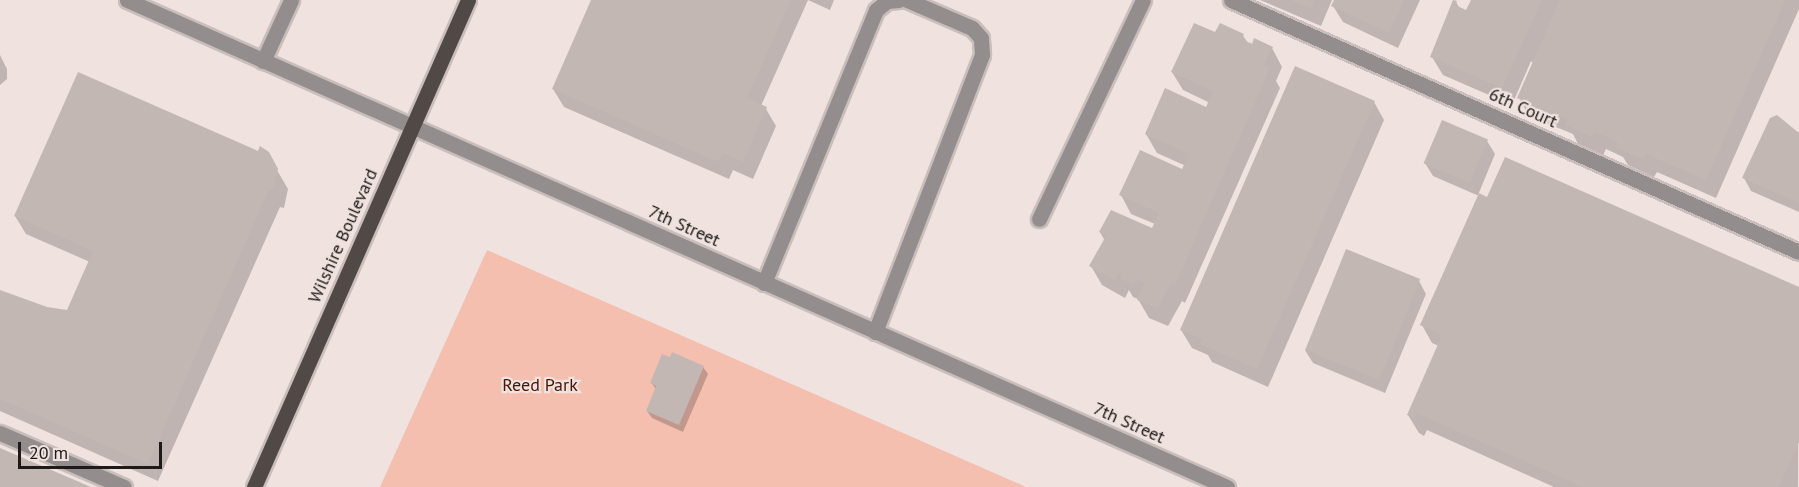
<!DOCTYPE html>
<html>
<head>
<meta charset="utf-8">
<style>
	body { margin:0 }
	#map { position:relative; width:1799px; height:487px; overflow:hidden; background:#efe2df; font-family:"PT Sans",sans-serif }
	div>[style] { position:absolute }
	.green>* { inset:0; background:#f4bfaf }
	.shadow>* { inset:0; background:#0003 }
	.building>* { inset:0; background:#c3b7b4; transform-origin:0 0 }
	.roads { filter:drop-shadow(2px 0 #c9bebb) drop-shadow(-2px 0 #c9bebb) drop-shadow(0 2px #c9bebb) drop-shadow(0 -2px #c9bebb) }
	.lane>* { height:15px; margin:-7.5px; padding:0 7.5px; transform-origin:7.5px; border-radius:7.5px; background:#938e8d }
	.street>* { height:15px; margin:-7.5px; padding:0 7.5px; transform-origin:7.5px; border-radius:7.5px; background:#938e8d }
	.primary>* { height:15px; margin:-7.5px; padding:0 7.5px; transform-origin:7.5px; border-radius:7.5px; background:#514946 }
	span { translate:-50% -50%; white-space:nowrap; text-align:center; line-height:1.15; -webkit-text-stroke:4.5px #efe2df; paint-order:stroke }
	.street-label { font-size:18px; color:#1e1a18 }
	.park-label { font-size:18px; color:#4a1405 }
	.scale { position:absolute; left:18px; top:442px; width:144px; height:27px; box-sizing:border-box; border:3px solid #1e1a18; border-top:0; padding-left:8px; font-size:18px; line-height:21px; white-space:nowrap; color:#1e1a18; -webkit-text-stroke:4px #efe2df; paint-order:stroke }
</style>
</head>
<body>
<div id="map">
	<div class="green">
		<div style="clip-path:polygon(487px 250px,1026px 487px,380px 487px)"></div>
	</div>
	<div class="shadow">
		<div style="clip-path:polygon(592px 0,834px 0,830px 10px,808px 0,761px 106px,766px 109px,776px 126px,753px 179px,733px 170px,729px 179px,564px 107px,553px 89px)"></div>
		<div style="clip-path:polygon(1260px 0,1332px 0,1321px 26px)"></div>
		<div style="clip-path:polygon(1336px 0,1420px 0,1398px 48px,1343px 22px,1333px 6px)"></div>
		<div style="clip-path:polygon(1472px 0,1799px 0,1799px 9px,1716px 198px,1657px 172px,1654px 177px,1628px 165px,1623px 157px,1606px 149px,1603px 155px,1578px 144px,1573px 134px,1529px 116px,1519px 98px,1534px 64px,1531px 61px,1512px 105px,1443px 75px,1432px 57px,1456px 2px,1460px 9px,1467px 12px)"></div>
		<div style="clip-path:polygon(1216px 34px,1243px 36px,1248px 43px,1272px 48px,1282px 67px,1276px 81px,1280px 88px,1185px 303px,1182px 301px,1168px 326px,1149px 318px,1138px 299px,1133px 297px,1129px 290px,1125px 298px,1102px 285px,1091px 266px,1105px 241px,1100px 232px,1152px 230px,1155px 224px,1131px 214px,1121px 195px,1183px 171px,1186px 166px,1157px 153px,1146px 134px,1207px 109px,1210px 103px,1183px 90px,1172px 72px)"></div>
		<div style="clip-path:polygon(0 55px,7px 69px,7px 79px,0 85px)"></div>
		<div style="clip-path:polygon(1374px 102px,1384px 120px,1268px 387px,1212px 362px,1208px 355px,1192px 348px,1181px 330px)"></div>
		<div style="clip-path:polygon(1799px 135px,1799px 212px,1751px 191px,1744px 178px)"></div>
		<div style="clip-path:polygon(1487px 141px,1495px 154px,1478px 195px,1799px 288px,1798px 487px,1554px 487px,1427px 430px,1424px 436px,1419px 433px,1408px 415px,1439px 346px,1432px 343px,1422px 325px,1479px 196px,1433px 176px,1425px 163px)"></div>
		<div style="clip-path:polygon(258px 153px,267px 153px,288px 189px,284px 208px,280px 207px,158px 481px,0 411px,0 291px,47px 308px,68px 312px,90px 262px,26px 234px,15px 216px)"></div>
		<div style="clip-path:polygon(1419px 281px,1426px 294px,1385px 393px,1313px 363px,1305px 350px)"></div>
		<div style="clip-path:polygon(703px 367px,708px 374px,683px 432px,652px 418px,647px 411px,656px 390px,652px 383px)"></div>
	</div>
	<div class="building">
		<div style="clip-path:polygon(591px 0,791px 0,747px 98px,767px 107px,743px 162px,723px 153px,718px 162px,552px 89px)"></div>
		<div style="clip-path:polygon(1291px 0,1314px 0,1311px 8px)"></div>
		<div style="clip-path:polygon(1334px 0,1404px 0,1389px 33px,1331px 6px)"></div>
		<div style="clip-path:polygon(1453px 0,1457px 1px,1455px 5px,1466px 10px,1471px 0,1542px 0,1502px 88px,1430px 57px)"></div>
		<div style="clip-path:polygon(1560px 0,1785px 0,1706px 180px,1646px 154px,1644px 160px,1615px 147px,1618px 142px,1595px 132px,1592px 137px,1566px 125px,1568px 119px,1517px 98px)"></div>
		<div style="clip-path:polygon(1194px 23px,1215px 32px,1220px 23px,1244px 34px,1242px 39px,1252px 44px,1254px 38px,1273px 47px,1264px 65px,1270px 68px,1175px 285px,1171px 283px,1158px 308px,1137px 300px,1144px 283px,1136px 279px,1134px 284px,1120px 279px,1122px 275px,1118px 273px,1115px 281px,1089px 266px,1106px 236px,1099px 232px,1111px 210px,1152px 228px,1159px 213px,1119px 195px,1140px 150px,1182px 169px,1189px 154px,1145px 134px,1165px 88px,1206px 107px,1213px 91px,1171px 72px)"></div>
		<div style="clip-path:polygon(1295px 66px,1375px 101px,1257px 369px,1200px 344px,1202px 339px,1180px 330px)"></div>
		<div style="clip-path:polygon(78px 72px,258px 151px,260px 146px,269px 152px,278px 169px,273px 190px,269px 189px,148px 464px,0 399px,0 290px,47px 307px,67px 310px,93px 251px,14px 216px)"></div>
		<div style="clip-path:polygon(1777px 115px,1799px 133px,1799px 203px,1742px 178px,1770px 118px)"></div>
		<div style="left:1442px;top:120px;width:50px;height:47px;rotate:23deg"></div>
		<div style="clip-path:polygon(1505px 157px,1799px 287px,1799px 442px,1779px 487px,1583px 487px,1416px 413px,1414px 418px,1407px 415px,1442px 335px,1420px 325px,1479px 193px,1487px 197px)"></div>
		<div style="left:1346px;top:249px;width:80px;height:109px;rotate:22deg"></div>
		<div style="clip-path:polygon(672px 352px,704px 366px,679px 425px,646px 411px,656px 386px,650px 383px,662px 354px,670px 357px)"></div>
		<div style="clip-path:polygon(0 448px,91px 487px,0 487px)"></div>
	</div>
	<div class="roads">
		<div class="lane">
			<div style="left:1231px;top:0;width:621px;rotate:23.93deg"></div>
			<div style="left:263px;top:61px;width:67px;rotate:-65.3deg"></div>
			<div style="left:1039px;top:219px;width:242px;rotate:-64.6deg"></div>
			<div style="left:764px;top:283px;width:295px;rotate:-67.7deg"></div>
			<div style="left:876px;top:10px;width:14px;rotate:-39deg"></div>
			<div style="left:887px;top:1px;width:12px;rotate:-5deg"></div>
			<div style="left:875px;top:332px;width:298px;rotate:-68.9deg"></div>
			<div style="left:982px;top:54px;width:16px;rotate:-94deg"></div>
			<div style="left:981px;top:38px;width:13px;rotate:-132deg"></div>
			<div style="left:972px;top:28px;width:71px;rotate:-156.7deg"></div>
			<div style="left:0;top:433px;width:135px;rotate:23.5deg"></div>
		</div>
		<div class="street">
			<div style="left:127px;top:0;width:1203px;rotate:23.88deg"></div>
		</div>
		<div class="primary">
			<div style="left:254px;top:487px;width:532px;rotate:-66.28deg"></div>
		</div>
	</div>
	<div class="street-label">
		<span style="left:1523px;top:108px;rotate:24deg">6th Court</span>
		<span style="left:684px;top:226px;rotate:24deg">7th Street</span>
		<span style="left:343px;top:236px;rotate:-66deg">Wilshire Boulevard</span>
		<span style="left:1129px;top:423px;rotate:24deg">7th Street</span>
	</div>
	<div class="park-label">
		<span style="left:540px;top:385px">Reed Park</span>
	</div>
	<div class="scale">20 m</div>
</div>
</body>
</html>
